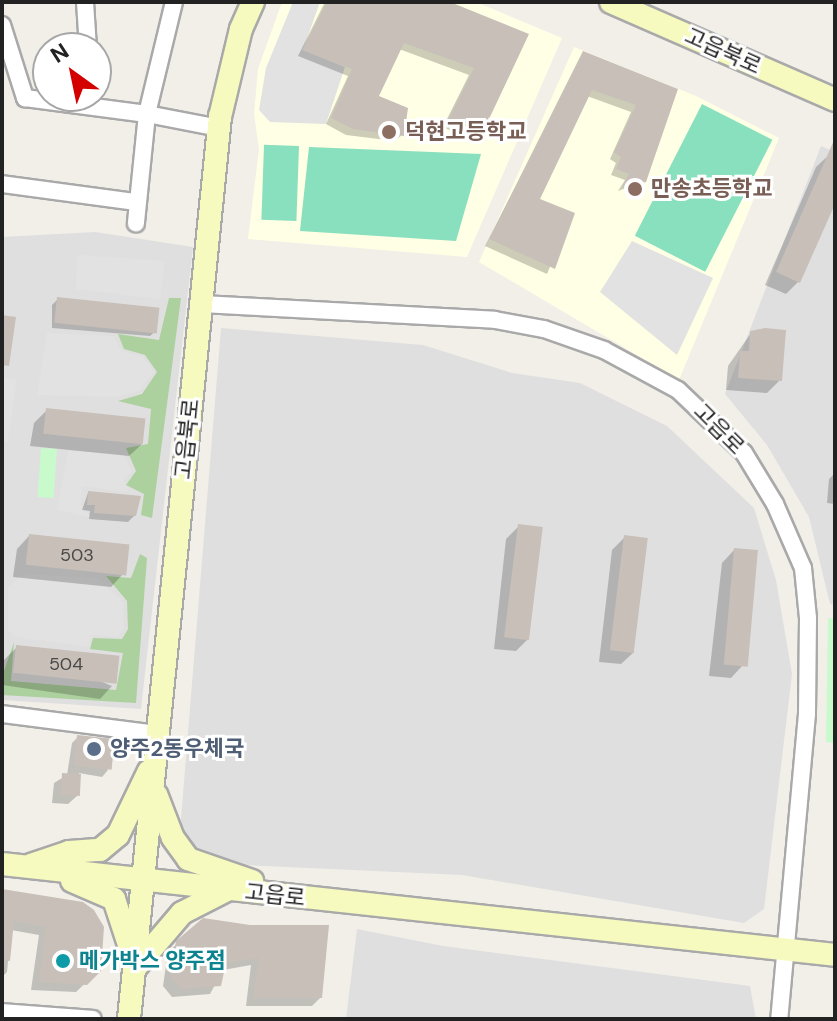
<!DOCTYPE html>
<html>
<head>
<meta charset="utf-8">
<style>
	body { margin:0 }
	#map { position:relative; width:837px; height:1021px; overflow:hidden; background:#f2efe9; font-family:"DM Sans","Noto Sans KR",sans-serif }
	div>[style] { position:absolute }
	.residential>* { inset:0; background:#e0dfdf }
	.education>* { inset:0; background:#ffffe5 }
	.forest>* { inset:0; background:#add19e }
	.park>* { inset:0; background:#c8facc; transform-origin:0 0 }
	.pitch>* { inset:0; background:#88e0be; transform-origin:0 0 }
	.parking>* { inset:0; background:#e2e2e2; transform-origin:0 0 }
	.shadow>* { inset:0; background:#0003 }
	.building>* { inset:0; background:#c7bfb8; transform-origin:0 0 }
	.roads { filter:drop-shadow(2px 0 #a9a9a9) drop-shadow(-2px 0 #a9a9a9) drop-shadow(0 2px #a9a9a9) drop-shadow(0 -2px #a9a9a9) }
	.street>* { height:16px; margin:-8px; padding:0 8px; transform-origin:8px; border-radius:8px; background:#fff }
	.secondary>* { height:22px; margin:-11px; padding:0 11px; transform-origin:11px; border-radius:11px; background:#f7fabf }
	.dots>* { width:22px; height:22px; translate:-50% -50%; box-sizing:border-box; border:4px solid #fff; border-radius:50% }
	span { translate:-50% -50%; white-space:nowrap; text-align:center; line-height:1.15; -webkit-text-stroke:6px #fff; paint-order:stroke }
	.number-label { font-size:18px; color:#4b4948 }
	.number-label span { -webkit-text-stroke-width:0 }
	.street-label { font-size:22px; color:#222 }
	.education-label { font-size:22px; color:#785e54; font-weight:700 }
	.left { translate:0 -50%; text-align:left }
	.service-label { font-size:22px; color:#4e5e75; font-weight:700 }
	.culture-label { font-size:22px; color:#0d838f; font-weight:700 }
	.frame { position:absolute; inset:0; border:4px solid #222; pointer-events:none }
	.north { position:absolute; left:32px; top:32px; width:80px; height:80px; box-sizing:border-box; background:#fff; border:2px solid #a7a7a7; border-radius:50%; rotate:327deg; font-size:22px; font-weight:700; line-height:32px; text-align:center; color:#222 }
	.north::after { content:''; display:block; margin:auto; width:28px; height:36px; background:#d40000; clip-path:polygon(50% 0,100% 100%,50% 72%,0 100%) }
</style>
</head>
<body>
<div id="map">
	<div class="residential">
		<div style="clip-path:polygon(821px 146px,835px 152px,835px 605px,830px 604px,809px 517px,767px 445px,725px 394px)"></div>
		<div style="clip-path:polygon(95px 232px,193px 247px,141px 709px,2px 700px,2px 237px)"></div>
		<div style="clip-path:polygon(221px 328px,423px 345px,512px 373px,580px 383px,667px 426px,754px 508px,776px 580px,792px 674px,764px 909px,744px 923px,462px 875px,202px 863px,179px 843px)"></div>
		<div style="clip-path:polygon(357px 929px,443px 946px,750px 986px,756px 1019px,346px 1019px)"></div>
	</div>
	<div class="education">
		<div style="clip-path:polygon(282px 2px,476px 2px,562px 38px,467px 257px,248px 239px,259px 149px,254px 114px,258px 69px)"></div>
		<div style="clip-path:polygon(574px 47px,696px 96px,779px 138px,679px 380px,479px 262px)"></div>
	</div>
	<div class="forest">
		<div style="clip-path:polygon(169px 298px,181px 298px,152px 518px,141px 515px,144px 494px,126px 485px,136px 471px,126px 448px,148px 444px,151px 409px,118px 401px,142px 394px,157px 372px,145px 355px,124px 349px,118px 334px,159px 340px)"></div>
		<div style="clip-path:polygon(140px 554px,147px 558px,136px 703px,2px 695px,2px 677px,14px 642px,11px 681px,116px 690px,123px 653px,90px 649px,93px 638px,122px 639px,128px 629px,127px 601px,106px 576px,131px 578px)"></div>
	</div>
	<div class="park">
		<div style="left:41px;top:448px;width:16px;height:49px;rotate:4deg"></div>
		<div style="clip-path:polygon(828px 618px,835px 619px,835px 743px,826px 742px)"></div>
	</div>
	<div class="pitch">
		<div style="left:702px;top:104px;width:79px;height:148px;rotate:27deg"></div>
		<div style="left:299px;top:146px;width:75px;height:35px;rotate:92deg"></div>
		<div style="clip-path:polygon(309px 147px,481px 154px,456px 241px,300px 231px)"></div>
	</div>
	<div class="parking">
		<div style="clip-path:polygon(293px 2px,320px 2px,303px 50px,345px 67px,326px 124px,270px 122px,259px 110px,266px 68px)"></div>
		<div style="clip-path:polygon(632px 241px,713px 278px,677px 355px,600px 292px)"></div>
		<div style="clip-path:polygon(77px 255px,165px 261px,160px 299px,76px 289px)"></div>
		<div style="clip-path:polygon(47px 333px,114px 336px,121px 351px,143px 357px,154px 372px,139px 391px,116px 397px,37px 395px)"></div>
		<div style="left:2px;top:377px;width:15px;height:64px;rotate:8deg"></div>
		<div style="clip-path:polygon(68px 451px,123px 454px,132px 472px,123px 479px,129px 492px,82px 486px,81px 506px,93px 518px,57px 510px)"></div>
		<div style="clip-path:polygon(23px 574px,97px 578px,123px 602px,124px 628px,118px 637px,92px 635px,89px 647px,16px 637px,8px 630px,8px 587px)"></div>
	</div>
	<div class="shadow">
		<div style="clip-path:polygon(325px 2px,444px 2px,526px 35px,473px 141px,443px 127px,469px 75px,399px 49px,376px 97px,402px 135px,395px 141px,346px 135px,326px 124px,348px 76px,298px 56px)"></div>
		<div style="clip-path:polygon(584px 53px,675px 90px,644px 181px,618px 191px,625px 180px,611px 175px,616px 163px,610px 159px,631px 112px,587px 96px,537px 200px,572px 214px,547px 274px,485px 246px)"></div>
		<div style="clip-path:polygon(829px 155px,835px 157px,835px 199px,799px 281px,786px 294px,765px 285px,816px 167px)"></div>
		<div style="clip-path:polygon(58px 299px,157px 330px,150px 336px,52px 328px,52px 305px)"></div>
		<div style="clip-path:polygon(751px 333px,780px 380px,767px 393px,726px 390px,728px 366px)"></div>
		<div style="clip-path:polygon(47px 410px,142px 444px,129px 456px,30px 446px,34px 423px)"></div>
		<div style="clip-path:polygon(835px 473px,835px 504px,827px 503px,829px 479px)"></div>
		<div style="clip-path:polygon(88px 493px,135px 515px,128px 522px,89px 519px,90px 511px,82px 510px)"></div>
		<div style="clip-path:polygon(519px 526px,529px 638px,516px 651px,494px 649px,506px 539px)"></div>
		<div style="clip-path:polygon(29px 536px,123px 574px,111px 587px,13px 577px,17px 549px)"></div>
		<div style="clip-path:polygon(625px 537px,634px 652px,621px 664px,599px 662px,612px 550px)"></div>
		<div style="clip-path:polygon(734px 550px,743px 665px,731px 678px,709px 676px,722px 563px)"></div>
		<div style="clip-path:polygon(17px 647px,112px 686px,100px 699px,2px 685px,4px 660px)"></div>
		<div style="clip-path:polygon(78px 737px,108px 770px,102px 777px,79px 773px,77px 796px,68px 804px,52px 803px,54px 783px,67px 775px,72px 743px)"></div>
		<div style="clip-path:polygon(2px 893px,82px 903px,99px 970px,76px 992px,31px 990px,39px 935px,11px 930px,7px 972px,2px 977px)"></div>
		<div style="clip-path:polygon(250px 927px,320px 998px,312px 1006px,246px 1006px,251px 965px,223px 970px,210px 994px,172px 997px,163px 986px,168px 952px,178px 943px)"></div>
	</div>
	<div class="building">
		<div style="clip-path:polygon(327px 2px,450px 2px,529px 34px,481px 136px,448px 120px,474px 68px,404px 43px,379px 96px,408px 108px,404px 136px,353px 129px,331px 118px,352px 69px,302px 50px)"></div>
		<div style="clip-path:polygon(583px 51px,678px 89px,646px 182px,622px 187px,629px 174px,616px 169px,621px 157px,614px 152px,636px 105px,592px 90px,540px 199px,575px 213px,555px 269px,489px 239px)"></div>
		<div style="clip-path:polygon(835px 138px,835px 204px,800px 283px,776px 272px)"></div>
		<div style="left:57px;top:297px;width:103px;height:26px;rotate:6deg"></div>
		<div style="clip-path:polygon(2px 315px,16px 317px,9px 366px,2px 365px)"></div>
		<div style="clip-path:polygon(765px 328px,786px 330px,782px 381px,738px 378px,740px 351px,749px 351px,750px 331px)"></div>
		<div style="left:46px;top:408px;width:100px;height:26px;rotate:6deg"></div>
		<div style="clip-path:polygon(88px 491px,141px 496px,136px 516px,94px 513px,95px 505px,87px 505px)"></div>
		<div style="left:518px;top:524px;width:25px;height:114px;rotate:7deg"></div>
		<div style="left:29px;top:534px;width:101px;height:31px;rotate:6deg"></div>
		<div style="left:624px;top:535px;width:24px;height:116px;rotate:7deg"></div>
		<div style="left:734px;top:548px;width:24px;height:117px;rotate:5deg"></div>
		<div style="left:16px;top:645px;width:104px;height:28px;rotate:6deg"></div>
		<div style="left:77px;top:735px;width:38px;height:31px;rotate:6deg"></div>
		<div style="left:62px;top:773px;width:19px;height:22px;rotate:3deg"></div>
		<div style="clip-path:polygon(2px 889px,83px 902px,94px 910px,104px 927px,101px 971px,87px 985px,39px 982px,46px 927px,14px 921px,10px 961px,2px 960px)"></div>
		<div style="clip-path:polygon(203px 918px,250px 925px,329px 925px,322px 998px,253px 998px,259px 958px,226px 963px,221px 986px,181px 989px,170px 977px,176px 941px)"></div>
	</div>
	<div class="roads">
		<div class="street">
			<div style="left:85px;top:2px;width:46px;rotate:86.3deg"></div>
			<div style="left:174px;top:2px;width:115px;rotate:103.6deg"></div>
			<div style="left:147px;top:114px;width:73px;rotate:11deg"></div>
			<div style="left:2px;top:25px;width:77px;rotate:72.5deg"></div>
			<div style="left:25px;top:98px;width:123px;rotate:7.5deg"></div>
			<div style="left:147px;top:114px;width:110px;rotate:95.8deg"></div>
			<div style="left:2px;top:184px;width:135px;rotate:7.7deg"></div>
			<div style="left:202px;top:304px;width:293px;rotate:3.1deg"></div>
			<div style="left:495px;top:320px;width:50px;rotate:10.4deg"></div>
			<div style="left:544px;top:329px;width:64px;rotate:19.3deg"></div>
			<div style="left:604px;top:350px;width:84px;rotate:28.4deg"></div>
			<div style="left:678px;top:390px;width:91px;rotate:43.7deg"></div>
			<div style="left:744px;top:453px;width:60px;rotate:58.7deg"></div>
			<div style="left:775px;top:504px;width:70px;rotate:66.4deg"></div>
			<div style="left:803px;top:568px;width:50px;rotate:84.3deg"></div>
			<div style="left:808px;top:618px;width:96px;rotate:90.6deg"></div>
			<div style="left:807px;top:714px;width:306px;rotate:95.2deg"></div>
			<div style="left:2px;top:714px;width:158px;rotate:7.3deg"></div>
			<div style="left:2px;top:1012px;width:91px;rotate:4.4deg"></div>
		</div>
		<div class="secondary">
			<div style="left:611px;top:2px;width:244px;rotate:23.6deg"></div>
			<div style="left:156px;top:794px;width:47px;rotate:68.9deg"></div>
			<div style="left:173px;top:838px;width:26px;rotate:54deg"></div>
			<div style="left:188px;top:859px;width:68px;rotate:19deg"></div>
			<div style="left:2px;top:864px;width:838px;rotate:6.23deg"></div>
			<div style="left:31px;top:865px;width:40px;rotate:-18.9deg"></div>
			<div style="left:69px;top:852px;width:31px;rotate:-4deg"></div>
			<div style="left:100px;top:850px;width:23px;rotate:-40deg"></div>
			<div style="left:118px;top:835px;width:71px;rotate:-64.2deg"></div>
			<div style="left:72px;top:881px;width:46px;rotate:23.2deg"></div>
			<div style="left:114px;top:899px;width:52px;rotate:71.9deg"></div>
			<div style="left:135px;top:968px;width:72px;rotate:-49.5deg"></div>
			<div style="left:182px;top:913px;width:51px;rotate:-27.1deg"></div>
			<div style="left:129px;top:1019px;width:907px;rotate:-84.24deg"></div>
			<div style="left:220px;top:117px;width:90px;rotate:-76.6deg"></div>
			<div style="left:241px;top:29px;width:30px;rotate:-66deg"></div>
		</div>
	</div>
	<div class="dots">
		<div style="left:389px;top:132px;background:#8d6e63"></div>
		<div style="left:635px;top:189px;background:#8d6e63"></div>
		<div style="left:94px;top:749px;background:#5c6f8a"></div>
		<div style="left:63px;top:961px;background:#0f9aa8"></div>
	</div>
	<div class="number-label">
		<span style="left:77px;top:555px">503</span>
		<span style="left:66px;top:664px">504</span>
	</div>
	<div class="street-label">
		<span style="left:723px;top:51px;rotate:24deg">고읍북로</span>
		<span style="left:719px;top:429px;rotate:45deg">고읍로</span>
		<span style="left:187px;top:439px;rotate:-84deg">고읍북로</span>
		<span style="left:275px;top:895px;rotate:6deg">고읍로</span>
	</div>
	<div class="education-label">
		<span class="left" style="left:405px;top:132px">덕현고등학교</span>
		<span class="left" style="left:651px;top:189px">만송초등학교</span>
	</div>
	<div class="service-label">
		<span class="left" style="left:110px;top:749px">양주2동우체국</span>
	</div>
	<div class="culture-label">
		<span class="left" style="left:79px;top:961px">메가박스 양주점</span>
	</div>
	<div class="frame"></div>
	<div class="north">N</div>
</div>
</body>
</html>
